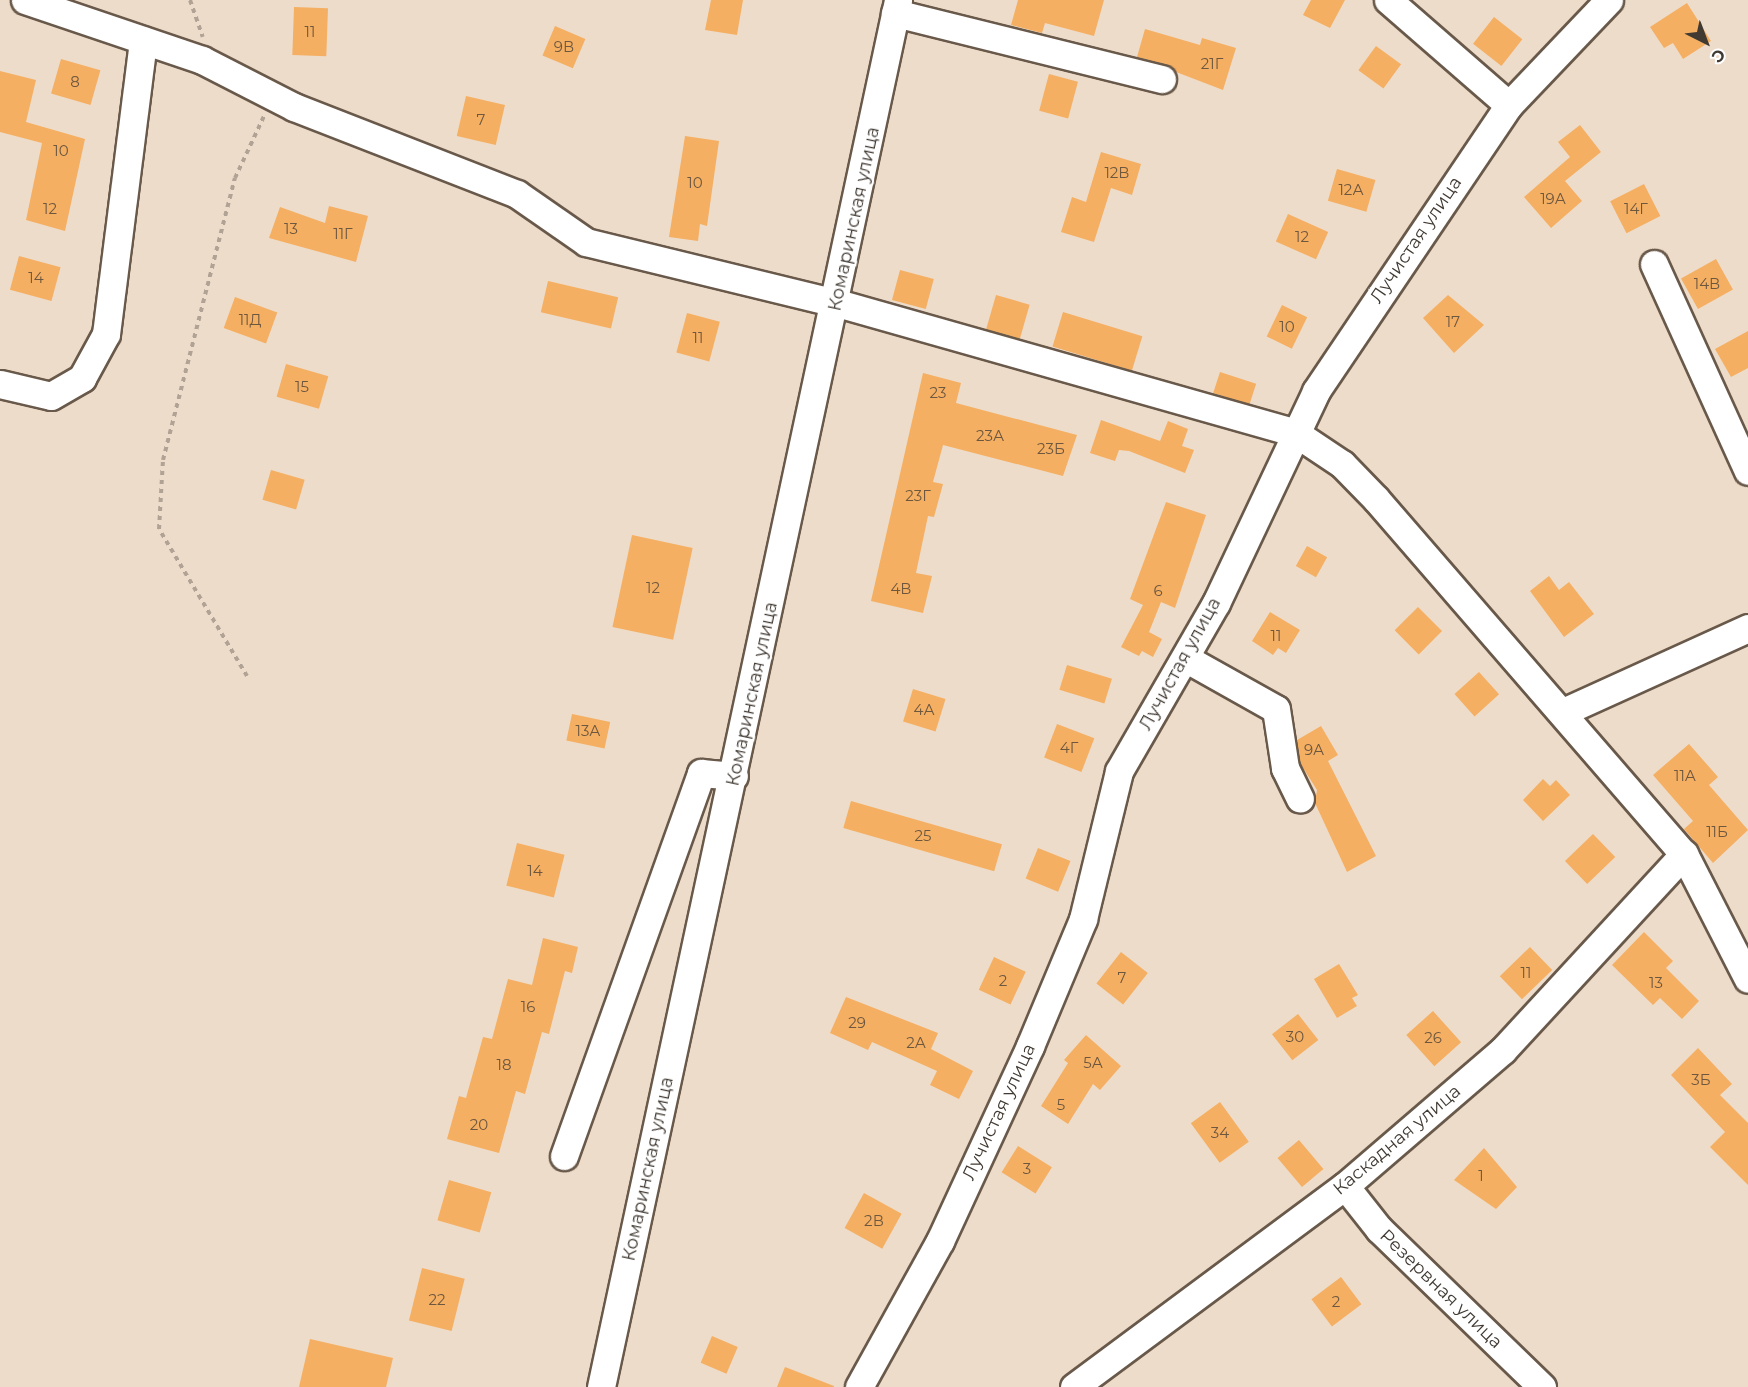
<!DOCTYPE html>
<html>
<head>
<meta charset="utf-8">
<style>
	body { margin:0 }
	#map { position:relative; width:1748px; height:1387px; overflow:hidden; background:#eedcca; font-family:Montserrat,sans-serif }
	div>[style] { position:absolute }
	.building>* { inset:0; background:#f4af62; transform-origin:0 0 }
	.path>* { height:4px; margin-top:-2px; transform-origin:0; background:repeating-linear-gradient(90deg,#b0a294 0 4.5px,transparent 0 9px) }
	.roads { filter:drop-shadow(2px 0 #69594a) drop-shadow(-2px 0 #69594a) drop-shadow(0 2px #69594a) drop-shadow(0 -2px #69594a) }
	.minor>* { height:27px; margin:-13.5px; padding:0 13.5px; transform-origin:13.5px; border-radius:13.5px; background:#fff }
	span { translate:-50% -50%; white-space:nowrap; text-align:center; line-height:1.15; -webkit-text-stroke:4.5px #fff; paint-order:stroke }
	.number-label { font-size:15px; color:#6e573f }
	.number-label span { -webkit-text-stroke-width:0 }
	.street-label { font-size:18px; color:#413a33 }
	.north { position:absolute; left:1676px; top:12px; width:60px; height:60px; -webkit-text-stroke:4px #fff; paint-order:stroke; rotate:138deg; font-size:16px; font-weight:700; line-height:24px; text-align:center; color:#413a33 }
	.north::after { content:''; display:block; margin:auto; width:21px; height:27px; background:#413a33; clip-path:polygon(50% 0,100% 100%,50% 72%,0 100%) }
</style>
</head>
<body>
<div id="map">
	<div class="building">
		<div style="clip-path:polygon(711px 0,743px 0,737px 35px,705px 30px)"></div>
		<div style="clip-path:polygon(1018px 0,1104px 0,1094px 36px,1045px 23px,1042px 33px,1011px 25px)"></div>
		<div style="clip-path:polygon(1311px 0,1345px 0,1330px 28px,1303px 15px)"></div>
		<div style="clip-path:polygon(1687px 3px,1711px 41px,1683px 59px,1673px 43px,1664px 48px,1650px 27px)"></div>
		<div style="left:294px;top:7px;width:34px;height:48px;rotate:2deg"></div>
		<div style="left:1494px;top:17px;width:36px;height:34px;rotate:38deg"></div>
		<div style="left:555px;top:26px;width:33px;height:32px;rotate:23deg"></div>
		<div style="clip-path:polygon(1145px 29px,1200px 45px,1202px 38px,1236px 48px,1223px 90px,1137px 57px)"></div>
		<div style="left:1376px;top:46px;width:31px;height:30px;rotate:36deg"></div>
		<div style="left:61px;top:59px;width:41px;height:36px;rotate:16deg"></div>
		<div style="clip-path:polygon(0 71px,36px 80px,26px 122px,85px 139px,65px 231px,26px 220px,42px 143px,0 132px)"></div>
		<div style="left:1049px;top:74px;width:30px;height:38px;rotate:15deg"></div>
		<div style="left:466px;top:96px;width:40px;height:41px;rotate:13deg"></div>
		<div style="clip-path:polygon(1580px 125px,1601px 152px,1565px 181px,1582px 201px,1551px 228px,1524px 197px,1570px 157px,1558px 142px)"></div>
		<div style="clip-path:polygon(685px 136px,719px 141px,707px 226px,700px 224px,698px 241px,669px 237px)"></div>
		<div style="clip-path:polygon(1101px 152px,1141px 164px,1132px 195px,1111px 188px,1094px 242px,1061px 232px,1072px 197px,1086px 202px)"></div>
		<div style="left:1337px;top:169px;width:40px;height:33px;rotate:16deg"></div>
		<div style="left:1644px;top:184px;width:36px;height:38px;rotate:63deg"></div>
		<div style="clip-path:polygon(329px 206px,368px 216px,356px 262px,269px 238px,280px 207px,325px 223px)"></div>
		<div style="left:1288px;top:214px;width:44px;height:30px;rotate:24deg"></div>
		<div style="left:19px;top:256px;width:43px;height:35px;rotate:15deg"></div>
		<div style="left:1716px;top:259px;width:35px;height:40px;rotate:61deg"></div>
		<div style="left:900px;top:270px;width:35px;height:31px;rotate:15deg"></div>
		<div style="left:548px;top:281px;width:72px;height:32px;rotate:13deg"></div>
		<div style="left:996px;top:295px;width:35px;height:36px;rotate:16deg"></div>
		<div style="clip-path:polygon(1448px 295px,1484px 325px,1454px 353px,1423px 318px)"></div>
		<div style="left:235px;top:297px;width:45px;height:33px;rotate:20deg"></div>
		<div style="left:1282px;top:305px;width:28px;height:35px;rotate:26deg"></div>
		<div style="left:1063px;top:312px;width:83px;height:36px;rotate:17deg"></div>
		<div style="left:687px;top:313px;width:34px;height:41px;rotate:15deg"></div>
		<div style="clip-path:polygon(1748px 331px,1748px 368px,1731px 377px,1715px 349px)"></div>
		<div style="left:286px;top:364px;width:44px;height:34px;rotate:16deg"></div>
		<div style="left:1220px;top:372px;width:38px;height:22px;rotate:18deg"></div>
		<div style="clip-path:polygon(923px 373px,961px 383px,956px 403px,1077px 435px,1063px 476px,943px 445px,933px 482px,943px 484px,934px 517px,928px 516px,916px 573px,932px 576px,923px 613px,871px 601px)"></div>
		<div style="clip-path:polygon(1101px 420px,1160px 441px,1168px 421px,1188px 429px,1182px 446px,1194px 450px,1185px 473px,1129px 451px,1119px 450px,1115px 461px,1090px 453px)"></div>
		<div style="left:271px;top:470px;width:35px;height:31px;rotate:16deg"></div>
		<div style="clip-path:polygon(1166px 502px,1206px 515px,1175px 608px,1161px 602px,1149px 632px,1162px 639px,1153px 657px,1142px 651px,1139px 656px,1121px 647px,1143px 605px,1130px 599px)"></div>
		<div style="left:632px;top:535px;width:62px;height:94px;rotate:12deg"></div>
		<div style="left:1307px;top:546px;width:23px;height:23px;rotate:29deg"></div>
		<div style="clip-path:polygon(1549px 576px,1559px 590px,1569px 582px,1594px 614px,1564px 637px,1530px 591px)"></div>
		<div style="left:1418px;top:607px;width:34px;height:33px;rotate:45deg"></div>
		<div style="clip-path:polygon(1270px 612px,1300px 630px,1286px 653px,1278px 648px,1273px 655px,1252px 641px)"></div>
		<div style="left:1067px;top:665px;width:47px;height:26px;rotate:17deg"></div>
		<div style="left:1479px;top:672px;width:30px;height:33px;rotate:48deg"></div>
		<div style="left:913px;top:689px;width:34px;height:34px;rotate:17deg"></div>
		<div style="left:572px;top:714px;width:39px;height:27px;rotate:12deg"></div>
		<div style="left:1057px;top:724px;width:40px;height:36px;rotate:21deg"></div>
		<div style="clip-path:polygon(1321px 726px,1338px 755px,1328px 761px,1376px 856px,1347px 872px,1315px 803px,1317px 790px,1300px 763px,1297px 740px)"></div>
		<div style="clip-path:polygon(1689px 744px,1718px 777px,1709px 785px,1748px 830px,1713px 863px,1684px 829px,1693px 821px,1653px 775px)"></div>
		<div style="clip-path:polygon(1543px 779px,1550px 786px,1556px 780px,1570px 795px,1543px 821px,1523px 800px)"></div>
		<div style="left:851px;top:801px;width:157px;height:28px;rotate:16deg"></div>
		<div style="left:1593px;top:834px;width:32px;height:39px;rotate:46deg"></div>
		<div style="left:517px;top:843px;width:49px;height:44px;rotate:14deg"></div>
		<div style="left:1038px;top:848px;width:35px;height:33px;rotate:22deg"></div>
		<div style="clip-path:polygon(1644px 932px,1673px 961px,1666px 968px,1699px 1001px,1682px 1019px,1660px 998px,1653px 1005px,1612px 965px)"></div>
		<div style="clip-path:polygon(543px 938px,578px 947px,572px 973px,565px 971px,549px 1034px,542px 1032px,525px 1094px,516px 1091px,499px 1153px,447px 1139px,459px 1096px,466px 1098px,483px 1037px,492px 1039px,508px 979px,532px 985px)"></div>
		<div style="left:1530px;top:947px;width:32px;height:42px;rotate:46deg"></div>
		<div style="left:1121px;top:952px;width:34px;height:40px;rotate:38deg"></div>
		<div style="left:994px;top:957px;width:35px;height:36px;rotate:25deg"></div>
		<div style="clip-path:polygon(1339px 964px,1358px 995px,1352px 998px,1357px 1006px,1337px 1018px,1314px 979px)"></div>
		<div style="clip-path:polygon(846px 997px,938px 1033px,931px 1049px,973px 1071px,959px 1099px,930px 1085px,937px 1071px,872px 1042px,868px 1050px,830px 1033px)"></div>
		<div style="left:1433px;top:1011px;width:42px;height:36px;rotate:48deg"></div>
		<div style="left:1298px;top:1014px;width:33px;height:33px;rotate:52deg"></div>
		<div style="clip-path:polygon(1086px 1035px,1121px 1066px,1100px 1090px,1093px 1084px,1068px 1124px,1041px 1106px,1068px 1063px,1064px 1060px)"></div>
		<div style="clip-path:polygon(1698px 1048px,1732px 1084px,1720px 1095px,1748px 1123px,1748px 1185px,1710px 1147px,1725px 1132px,1671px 1075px)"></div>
		<div style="left:1220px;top:1102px;width:49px;height:36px;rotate:54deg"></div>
		<div style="left:1299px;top:1140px;width:38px;height:28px;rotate:50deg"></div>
		<div style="left:1018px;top:1146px;width:40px;height:31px;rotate:32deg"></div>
		<div style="clip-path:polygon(1484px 1148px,1517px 1187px,1496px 1209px,1454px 1180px)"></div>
		<div style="left:449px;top:1180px;width:44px;height:42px;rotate:16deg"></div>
		<div style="left:864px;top:1193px;width:43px;height:40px;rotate:29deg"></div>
		<div style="left:422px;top:1268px;width:44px;height:54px;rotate:14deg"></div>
		<div style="left:1341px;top:1277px;width:34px;height:37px;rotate:53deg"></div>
		<div style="left:712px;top:1336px;width:28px;height:29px;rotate:23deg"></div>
		<div style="clip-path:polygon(310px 1339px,393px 1358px,386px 1387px,299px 1387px)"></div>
		<div style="clip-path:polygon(785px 1367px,834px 1386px,834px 1387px,777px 1387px)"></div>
	</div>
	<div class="path">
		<div style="left:190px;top:0;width:39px;rotate:71deg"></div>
		<div style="left:247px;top:676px;width:171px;rotate:-120.9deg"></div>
		<div style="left:159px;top:529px;width:69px;rotate:-86.7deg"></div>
		<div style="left:163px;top:460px;width:291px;rotate:-75.7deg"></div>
		<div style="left:235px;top:178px;width:68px;rotate:-64.9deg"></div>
	</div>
	<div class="roads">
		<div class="minor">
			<div style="left:25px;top:0;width:187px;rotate:18.7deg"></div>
			<div style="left:202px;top:60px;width:103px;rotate:27.1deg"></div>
			<div style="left:294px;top:107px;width:239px;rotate:21.3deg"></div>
			<div style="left:517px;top:194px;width:84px;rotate:34.8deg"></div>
			<div style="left:586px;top:242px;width:258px;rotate:13.7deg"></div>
			<div style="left:837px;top:303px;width:475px;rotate:15.8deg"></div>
			<div style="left:1294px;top:432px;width:58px;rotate:33.7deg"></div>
			<div style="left:1342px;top:464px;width:49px;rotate:45.8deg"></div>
			<div style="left:1376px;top:499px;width:470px;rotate:49.1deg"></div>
			<div style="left:1684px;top:854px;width:140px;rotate:62.9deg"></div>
			<div style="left:1388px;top:0;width:160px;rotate:41deg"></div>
			<div style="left:895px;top:13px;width:275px;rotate:13.9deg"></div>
			<div style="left:1654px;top:264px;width:227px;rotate:65.6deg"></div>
			<div style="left:0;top:384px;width:52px;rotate:13.2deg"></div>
			<div style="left:51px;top:396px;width:36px;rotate:-30deg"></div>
			<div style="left:82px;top:378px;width:50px;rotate:-61.4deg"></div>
			<div style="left:106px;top:334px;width:296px;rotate:-82.8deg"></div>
			<div style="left:1185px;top:658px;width:104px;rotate:29.3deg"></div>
			<div style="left:1276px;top:709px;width:60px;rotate:81.3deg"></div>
			<div style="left:1285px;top:768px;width:34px;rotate:64deg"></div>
			<div style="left:1563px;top:712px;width:203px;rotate:-24.4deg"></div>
			<div style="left:564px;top:1156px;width:407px;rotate:-70.3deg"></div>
			<div style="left:701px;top:773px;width:33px;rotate:5deg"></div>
			<div style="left:1345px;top:1186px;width:55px;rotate:51.7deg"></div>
			<div style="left:1379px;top:1229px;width:227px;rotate:44.1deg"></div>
			<div style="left:601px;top:1387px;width:1418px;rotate:-77.91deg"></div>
			<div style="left:859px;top:1387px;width:167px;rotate:-61deg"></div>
			<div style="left:940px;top:1241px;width:215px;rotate:-65.2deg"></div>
			<div style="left:1030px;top:1046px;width:138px;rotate:-67.3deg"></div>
			<div style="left:1083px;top:919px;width:152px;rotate:-76.3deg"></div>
			<div style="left:1119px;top:771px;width:194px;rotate:-60deg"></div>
			<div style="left:1216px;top:603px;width:234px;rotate:-64.7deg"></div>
			<div style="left:1316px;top:391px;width:345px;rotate:-56deg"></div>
			<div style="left:1509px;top:105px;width:145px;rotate:-46.4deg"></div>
			<div style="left:1074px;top:1387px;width:337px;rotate:-36.6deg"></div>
			<div style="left:1345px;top:1186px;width:208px;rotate:-40.7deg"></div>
			<div style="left:1503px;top:1050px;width:267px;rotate:-47.3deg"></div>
		</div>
	</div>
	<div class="number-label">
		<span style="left:310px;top:32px">11</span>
		<span style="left:564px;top:47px">9В</span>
		<span style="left:1212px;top:64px">21Г</span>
		<span style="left:75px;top:82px">8</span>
		<span style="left:481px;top:120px">7</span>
		<span style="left:61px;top:151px">10</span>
		<span style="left:1117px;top:173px">12В</span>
		<span style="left:695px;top:183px">10</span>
		<span style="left:1351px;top:190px">12А</span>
		<span style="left:1553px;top:199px">19А</span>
		<span style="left:50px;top:209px">12</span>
		<span style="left:1636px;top:209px">14Г</span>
		<span style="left:291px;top:229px">13</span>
		<span style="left:343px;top:234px">11Г</span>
		<span style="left:1302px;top:237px">12</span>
		<span style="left:36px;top:278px">14</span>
		<span style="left:1707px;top:284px">14В</span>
		<span style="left:250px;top:320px">11Д</span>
		<span style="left:1453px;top:322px">17</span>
		<span style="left:1287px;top:327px">10</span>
		<span style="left:698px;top:338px">11</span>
		<span style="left:302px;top:387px">15</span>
		<span style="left:938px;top:393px">23</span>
		<span style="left:990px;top:436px">23А</span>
		<span style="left:1051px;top:449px">23Б</span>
		<span style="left:918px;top:496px">23Г</span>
		<span style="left:653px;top:588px">12</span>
		<span style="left:901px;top:589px">4В</span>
		<span style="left:1158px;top:591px">6</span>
		<span style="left:1276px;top:636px">11</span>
		<span style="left:924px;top:710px">4А</span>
		<span style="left:588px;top:731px">13А</span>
		<span style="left:1069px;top:748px">4Г</span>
		<span style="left:1314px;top:750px">9А</span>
		<span style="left:1685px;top:776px">11А</span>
		<span style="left:1717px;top:832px">11Б</span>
		<span style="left:923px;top:836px">25</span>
		<span style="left:535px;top:871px">14</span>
		<span style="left:1526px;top:973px">11</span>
		<span style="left:1122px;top:978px">7</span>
		<span style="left:1003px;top:981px">2</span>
		<span style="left:1656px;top:983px">13</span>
		<span style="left:528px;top:1007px">16</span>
		<span style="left:857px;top:1023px">29</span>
		<span style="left:1295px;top:1037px">30</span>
		<span style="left:1433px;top:1038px">26</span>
		<span style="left:916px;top:1043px">2А</span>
		<span style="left:1093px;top:1063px">5А</span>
		<span style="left:504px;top:1065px">18</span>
		<span style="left:1701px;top:1080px">3Б</span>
		<span style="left:1061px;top:1105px">5</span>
		<span style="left:479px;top:1125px">20</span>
		<span style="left:1220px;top:1133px">34</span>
		<span style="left:1027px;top:1169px">3</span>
		<span style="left:1481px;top:1176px">1</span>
		<span style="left:874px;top:1221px">2В</span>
		<span style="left:437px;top:1300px">22</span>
		<span style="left:1336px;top:1302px">2</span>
	</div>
	<div class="street-label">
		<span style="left:854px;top:219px;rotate:-78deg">Комаринская улица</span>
		<span style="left:1416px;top:240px;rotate:-56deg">Лучистая улица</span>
		<span style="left:1180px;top:664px;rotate:-61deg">Лучистая улица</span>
		<span style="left:752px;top:694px;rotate:-78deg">Комаринская улица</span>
		<span style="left:999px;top:1112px;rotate:-65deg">Лучистая улица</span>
		<span style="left:1397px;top:1140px;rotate:-40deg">Каскадная улица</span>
		<span style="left:648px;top:1169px;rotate:-78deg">Комаринская улица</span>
		<span style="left:1441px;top:1289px;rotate:44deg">Резервная улица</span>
	</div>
	<div class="north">С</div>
</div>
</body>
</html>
